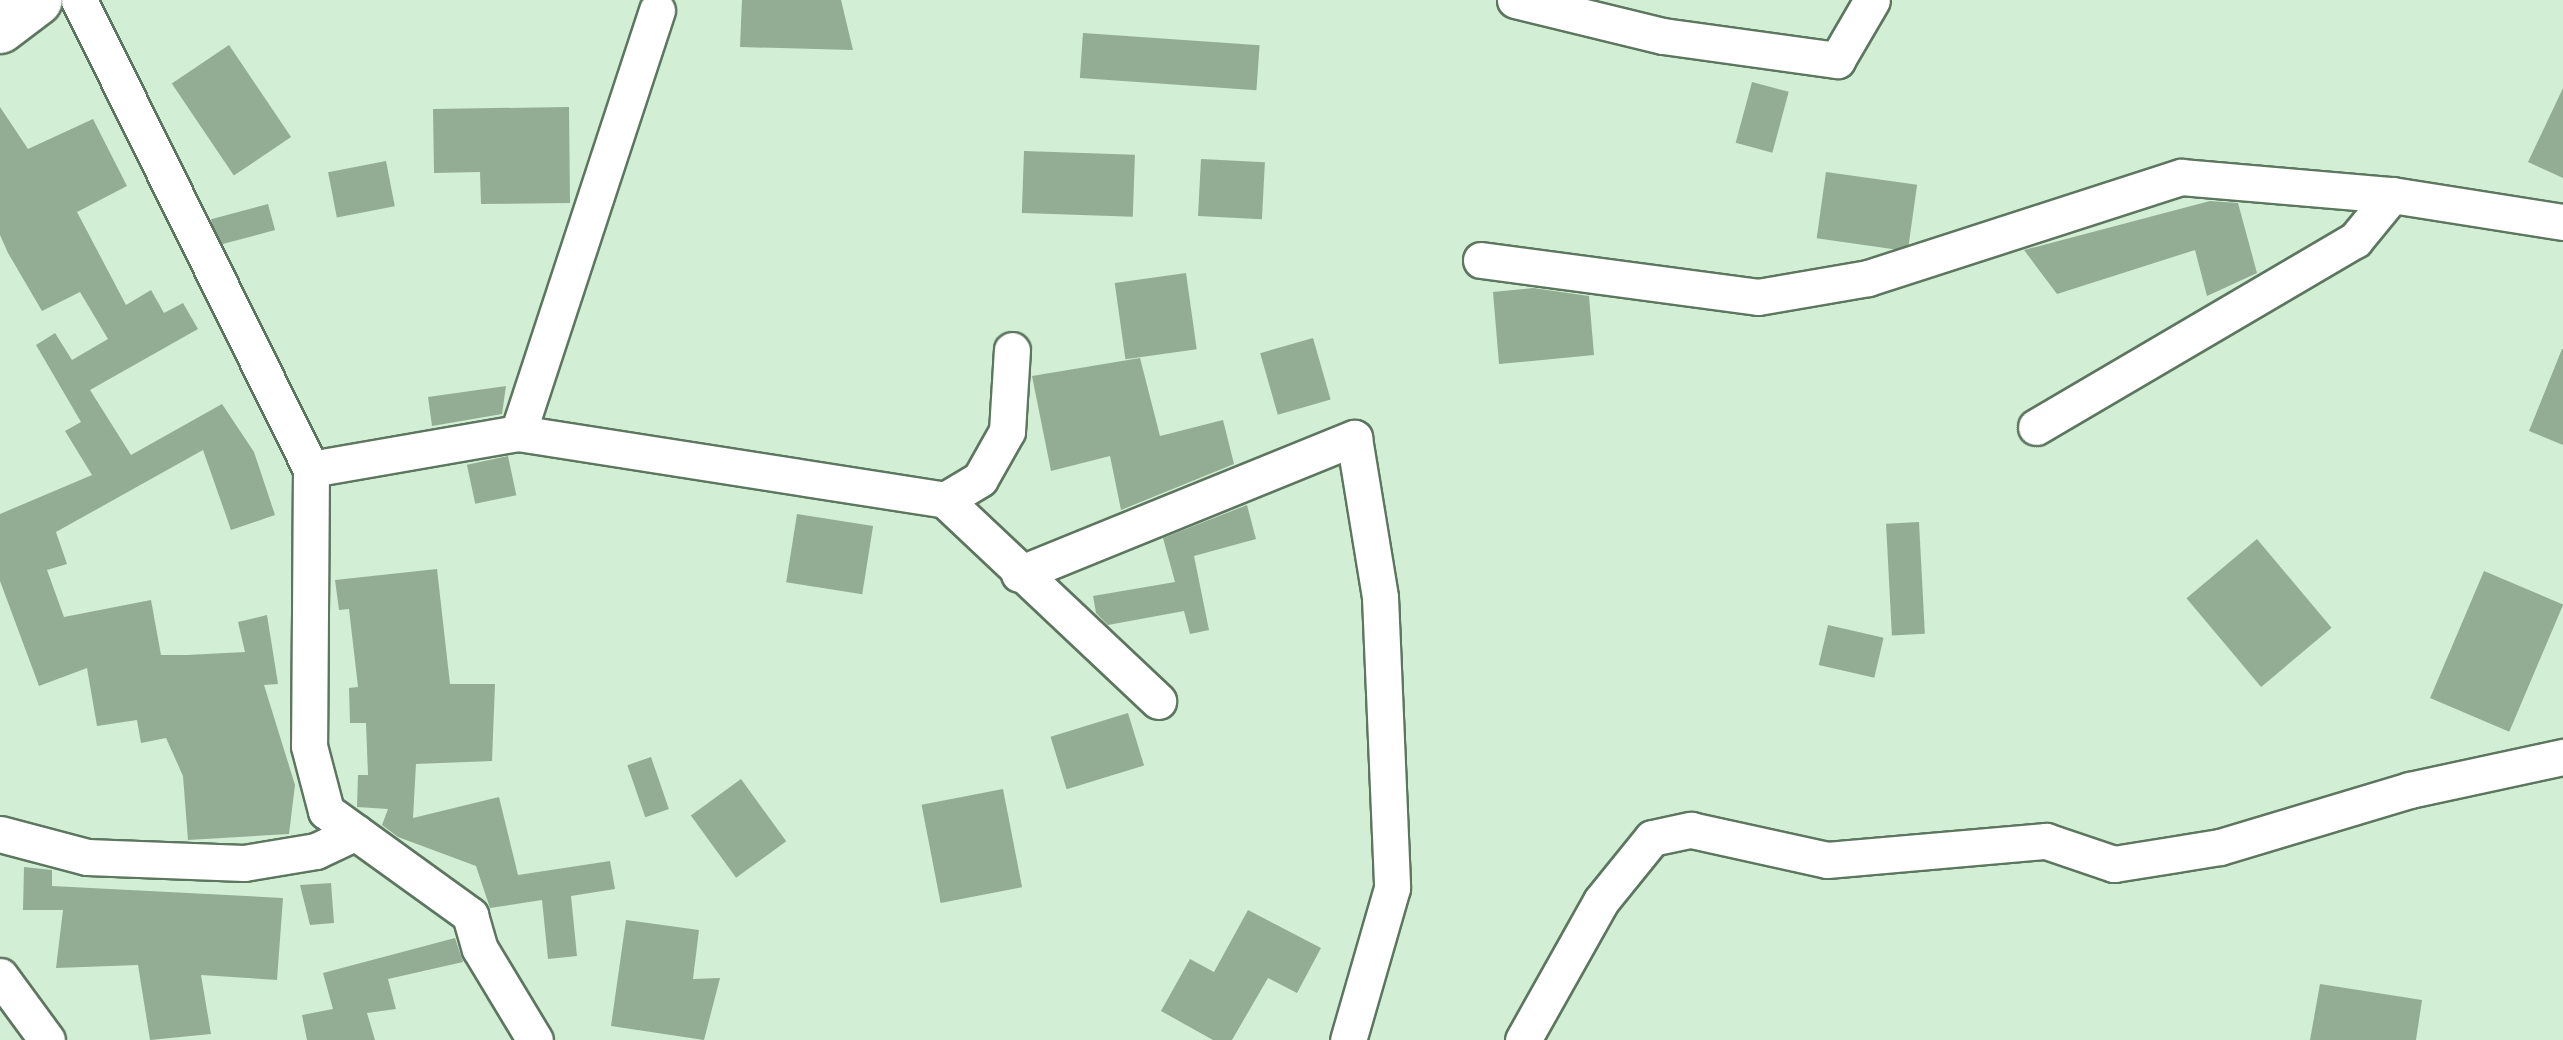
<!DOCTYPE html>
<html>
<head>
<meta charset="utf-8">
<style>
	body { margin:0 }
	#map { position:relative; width:2563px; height:1040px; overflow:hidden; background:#d2eed4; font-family:Raleway,sans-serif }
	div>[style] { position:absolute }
	.building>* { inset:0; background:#93ad95; transform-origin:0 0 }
	.roads { filter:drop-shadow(2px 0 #5d765f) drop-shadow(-2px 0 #5d765f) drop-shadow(0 2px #5d765f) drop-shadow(0 -2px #5d765f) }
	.street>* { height:35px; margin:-17.5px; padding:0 17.5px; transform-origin:17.5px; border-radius:17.5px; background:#fff }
	.secondary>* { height:50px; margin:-25px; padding:0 25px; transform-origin:25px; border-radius:25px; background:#fff }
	span { translate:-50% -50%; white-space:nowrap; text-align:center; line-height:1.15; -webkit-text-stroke:9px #d2eed4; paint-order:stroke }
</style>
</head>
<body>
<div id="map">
	<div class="building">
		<div style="clip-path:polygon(742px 0,841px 0,853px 50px,740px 47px)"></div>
		<div style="left:1083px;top:33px;width:177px;height:45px;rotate:4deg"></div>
		<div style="left:229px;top:45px;width:111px;height:69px;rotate:56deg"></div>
		<div style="left:1752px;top:82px;width:38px;height:63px;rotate:15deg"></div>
		<div style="clip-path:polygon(2563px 88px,2563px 178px,2528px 162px)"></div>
		<div style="clip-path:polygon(0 107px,28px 149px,93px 119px,127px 186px,77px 212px,126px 305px,151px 290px,164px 313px,183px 303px,198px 329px,90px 390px,131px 455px,222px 404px,254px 452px,275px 515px,231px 530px,203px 450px,56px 532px,67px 564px,47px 570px,64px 617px,151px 600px,161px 655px,187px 655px,245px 652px,238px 622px,267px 615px,278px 684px,264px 685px,295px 785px,289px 834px,188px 840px,183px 776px,166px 738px,141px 743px,137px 720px,97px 726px,87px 668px,39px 686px,0 581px,0 514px,92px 475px,65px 431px,81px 422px,36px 345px,55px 333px,72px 360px,108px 339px,80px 292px,42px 311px,8px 253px,0 235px)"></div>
		<div style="clip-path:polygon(569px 107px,570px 203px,481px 204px,480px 172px,434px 173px,433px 109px)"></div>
		<div style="left:1024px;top:151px;width:111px;height:62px;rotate:2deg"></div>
		<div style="left:1201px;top:159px;width:64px;height:57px;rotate:3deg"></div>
		<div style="left:386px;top:161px;width:46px;height:59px;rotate:79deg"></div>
		<div style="left:1826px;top:172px;width:92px;height:67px;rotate:8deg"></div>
		<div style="clip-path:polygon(2210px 201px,2238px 203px,2257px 273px,2207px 296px,2195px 250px,2057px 294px,2024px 250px)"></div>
		<div style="left:268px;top:204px;width:27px;height:59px;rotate:75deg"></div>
		<div style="left:1186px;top:273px;width:77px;height:72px;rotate:82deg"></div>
		<div style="clip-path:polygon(1533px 288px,1589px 296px,1594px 355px,1499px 364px,1493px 292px)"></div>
		<div style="left:1313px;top:338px;width:64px;height:55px;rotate:74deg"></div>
		<div style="clip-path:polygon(2562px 349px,2563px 349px,2563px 445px,2529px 431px)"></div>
		<div style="clip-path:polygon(1140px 358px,1160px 436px,1223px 420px,1234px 464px,1121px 510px,1110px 456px,1051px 471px,1032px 376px)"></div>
		<div style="clip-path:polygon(506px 386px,502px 414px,432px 426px,428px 397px)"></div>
		<div style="left:508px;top:456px;width:40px;height:42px;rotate:78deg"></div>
		<div style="clip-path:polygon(1247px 505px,1256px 539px,1194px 556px,1209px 630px,1190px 634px,1184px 611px,1108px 625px,1096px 613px,1093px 596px,1175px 582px,1163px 538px)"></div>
		<div style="left:797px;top:514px;width:77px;height:69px;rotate:9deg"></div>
		<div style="left:1919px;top:522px;width:112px;height:33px;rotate:87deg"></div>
		<div style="left:2257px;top:539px;width:116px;height:92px;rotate:50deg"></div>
		<div style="clip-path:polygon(437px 569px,450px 684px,495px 684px,492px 761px,416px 764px,413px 818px,499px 797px,518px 875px,610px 861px,615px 889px,571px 896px,577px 956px,548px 959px,542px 900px,490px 908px,476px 866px,398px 837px,382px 825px,388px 809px,357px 807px,358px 775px,368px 775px,366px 723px,350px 723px,349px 688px,358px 687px,349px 609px,339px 610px,335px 580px)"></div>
		<div style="left:2484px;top:571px;width:86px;height:138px;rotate:23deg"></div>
		<div style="left:1828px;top:625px;width:57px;height:41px;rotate:13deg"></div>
		<div style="left:1128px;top:713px;width:55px;height:81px;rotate:73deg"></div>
		<div style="left:651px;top:757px;width:55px;height:25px;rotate:71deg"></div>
		<div style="left:741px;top:779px;width:77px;height:62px;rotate:54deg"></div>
		<div style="left:1003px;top:789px;width:100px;height:83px;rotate:79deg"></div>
		<div style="clip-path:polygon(24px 867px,52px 870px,52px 886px,283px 898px,277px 980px,201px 975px,211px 1034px,150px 1040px,138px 965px,56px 968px,63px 910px,23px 910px)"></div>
		<div style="clip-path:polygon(331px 883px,334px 923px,310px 925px,300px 885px)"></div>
		<div style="clip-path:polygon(1248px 910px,1321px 948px,1297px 993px,1268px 978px,1232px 1040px,1213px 1040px,1161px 1011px,1190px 959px,1214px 972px)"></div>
		<div style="clip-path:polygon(626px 920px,699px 930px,693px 979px,720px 978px,704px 1040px,611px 1026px)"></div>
		<div style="clip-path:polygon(455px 938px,463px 962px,388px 979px,396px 1009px,367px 1013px,375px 1040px,307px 1040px,302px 1015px,333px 1009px,323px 973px)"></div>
		<div style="clip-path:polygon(2320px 984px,2422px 1000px,2416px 1040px,2310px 1040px)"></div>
	</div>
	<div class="roads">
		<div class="street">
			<div style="left:79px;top:0;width:523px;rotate:63.68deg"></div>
			<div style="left:311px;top:469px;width:210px;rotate:-9.9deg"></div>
			<div style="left:518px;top:433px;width:432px;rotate:8.9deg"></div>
			<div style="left:945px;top:500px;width:41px;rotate:-31deg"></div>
			<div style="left:980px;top:479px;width:55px;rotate:-60.6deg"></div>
			<div style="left:1007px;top:431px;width:81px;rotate:-86.5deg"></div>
			<div style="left:1515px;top:0;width:152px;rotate:13.7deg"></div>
			<div style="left:1663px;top:36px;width:176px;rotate:7.9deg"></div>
			<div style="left:1837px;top:60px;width:69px;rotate:-59.7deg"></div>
			<div style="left:1481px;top:260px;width:279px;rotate:7.6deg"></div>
			<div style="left:1758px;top:297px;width:112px;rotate:-9.8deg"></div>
			<div style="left:1868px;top:278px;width:329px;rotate:-17.9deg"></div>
			<div style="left:2181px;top:177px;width:212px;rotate:4.9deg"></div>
			<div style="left:2392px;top:195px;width:173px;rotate:9deg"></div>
			<div style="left:2036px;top:427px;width:370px;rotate:-30.4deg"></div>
			<div style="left:2355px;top:240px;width:58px;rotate:-50.6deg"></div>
			<div style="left:518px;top:433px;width:445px;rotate:-71.8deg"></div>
			<div style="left:311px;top:469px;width:277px;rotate:90.4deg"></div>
			<div style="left:309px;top:746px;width:67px;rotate:75.3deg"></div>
			<div style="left:326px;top:811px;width:178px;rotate:35.8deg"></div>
			<div style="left:470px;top:915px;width:35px;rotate:74deg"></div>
			<div style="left:480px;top:949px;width:106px;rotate:58.9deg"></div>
			<div style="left:945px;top:500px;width:293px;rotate:43.3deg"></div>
			<div style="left:1019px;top:574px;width:362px;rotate:-22.1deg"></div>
			<div style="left:1354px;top:438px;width:161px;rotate:80.7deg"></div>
			<div style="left:1380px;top:597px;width:291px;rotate:87.6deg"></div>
			<div style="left:1392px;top:888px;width:158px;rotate:106.1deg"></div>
			<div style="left:0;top:834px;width:90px;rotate:14.8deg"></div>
			<div style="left:87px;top:857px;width:157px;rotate:2.2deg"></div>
			<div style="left:244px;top:863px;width:73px;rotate:-9.5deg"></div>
			<div style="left:316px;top:851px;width:44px;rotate:-25.4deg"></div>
			<div style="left:0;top:976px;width:79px;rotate:53.7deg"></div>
			<div style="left:1523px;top:1040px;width:159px;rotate:-60.7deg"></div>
			<div style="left:1601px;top:901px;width:81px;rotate:-51deg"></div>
			<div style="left:1652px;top:838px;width:40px;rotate:-12deg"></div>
			<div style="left:1691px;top:830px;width:139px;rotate:12.4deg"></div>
			<div style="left:1827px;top:860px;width:220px;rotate:-5deg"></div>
			<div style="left:2046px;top:841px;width:72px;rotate:18.7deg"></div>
			<div style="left:2114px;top:864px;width:107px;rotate:-9.1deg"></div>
			<div style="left:2220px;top:847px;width:198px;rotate:-16.7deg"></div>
			<div style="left:2410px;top:790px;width:157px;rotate:-12.2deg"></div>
		</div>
		<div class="secondary">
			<div style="left:0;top:28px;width:46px;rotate:-37.1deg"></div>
		</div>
	</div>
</div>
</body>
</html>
